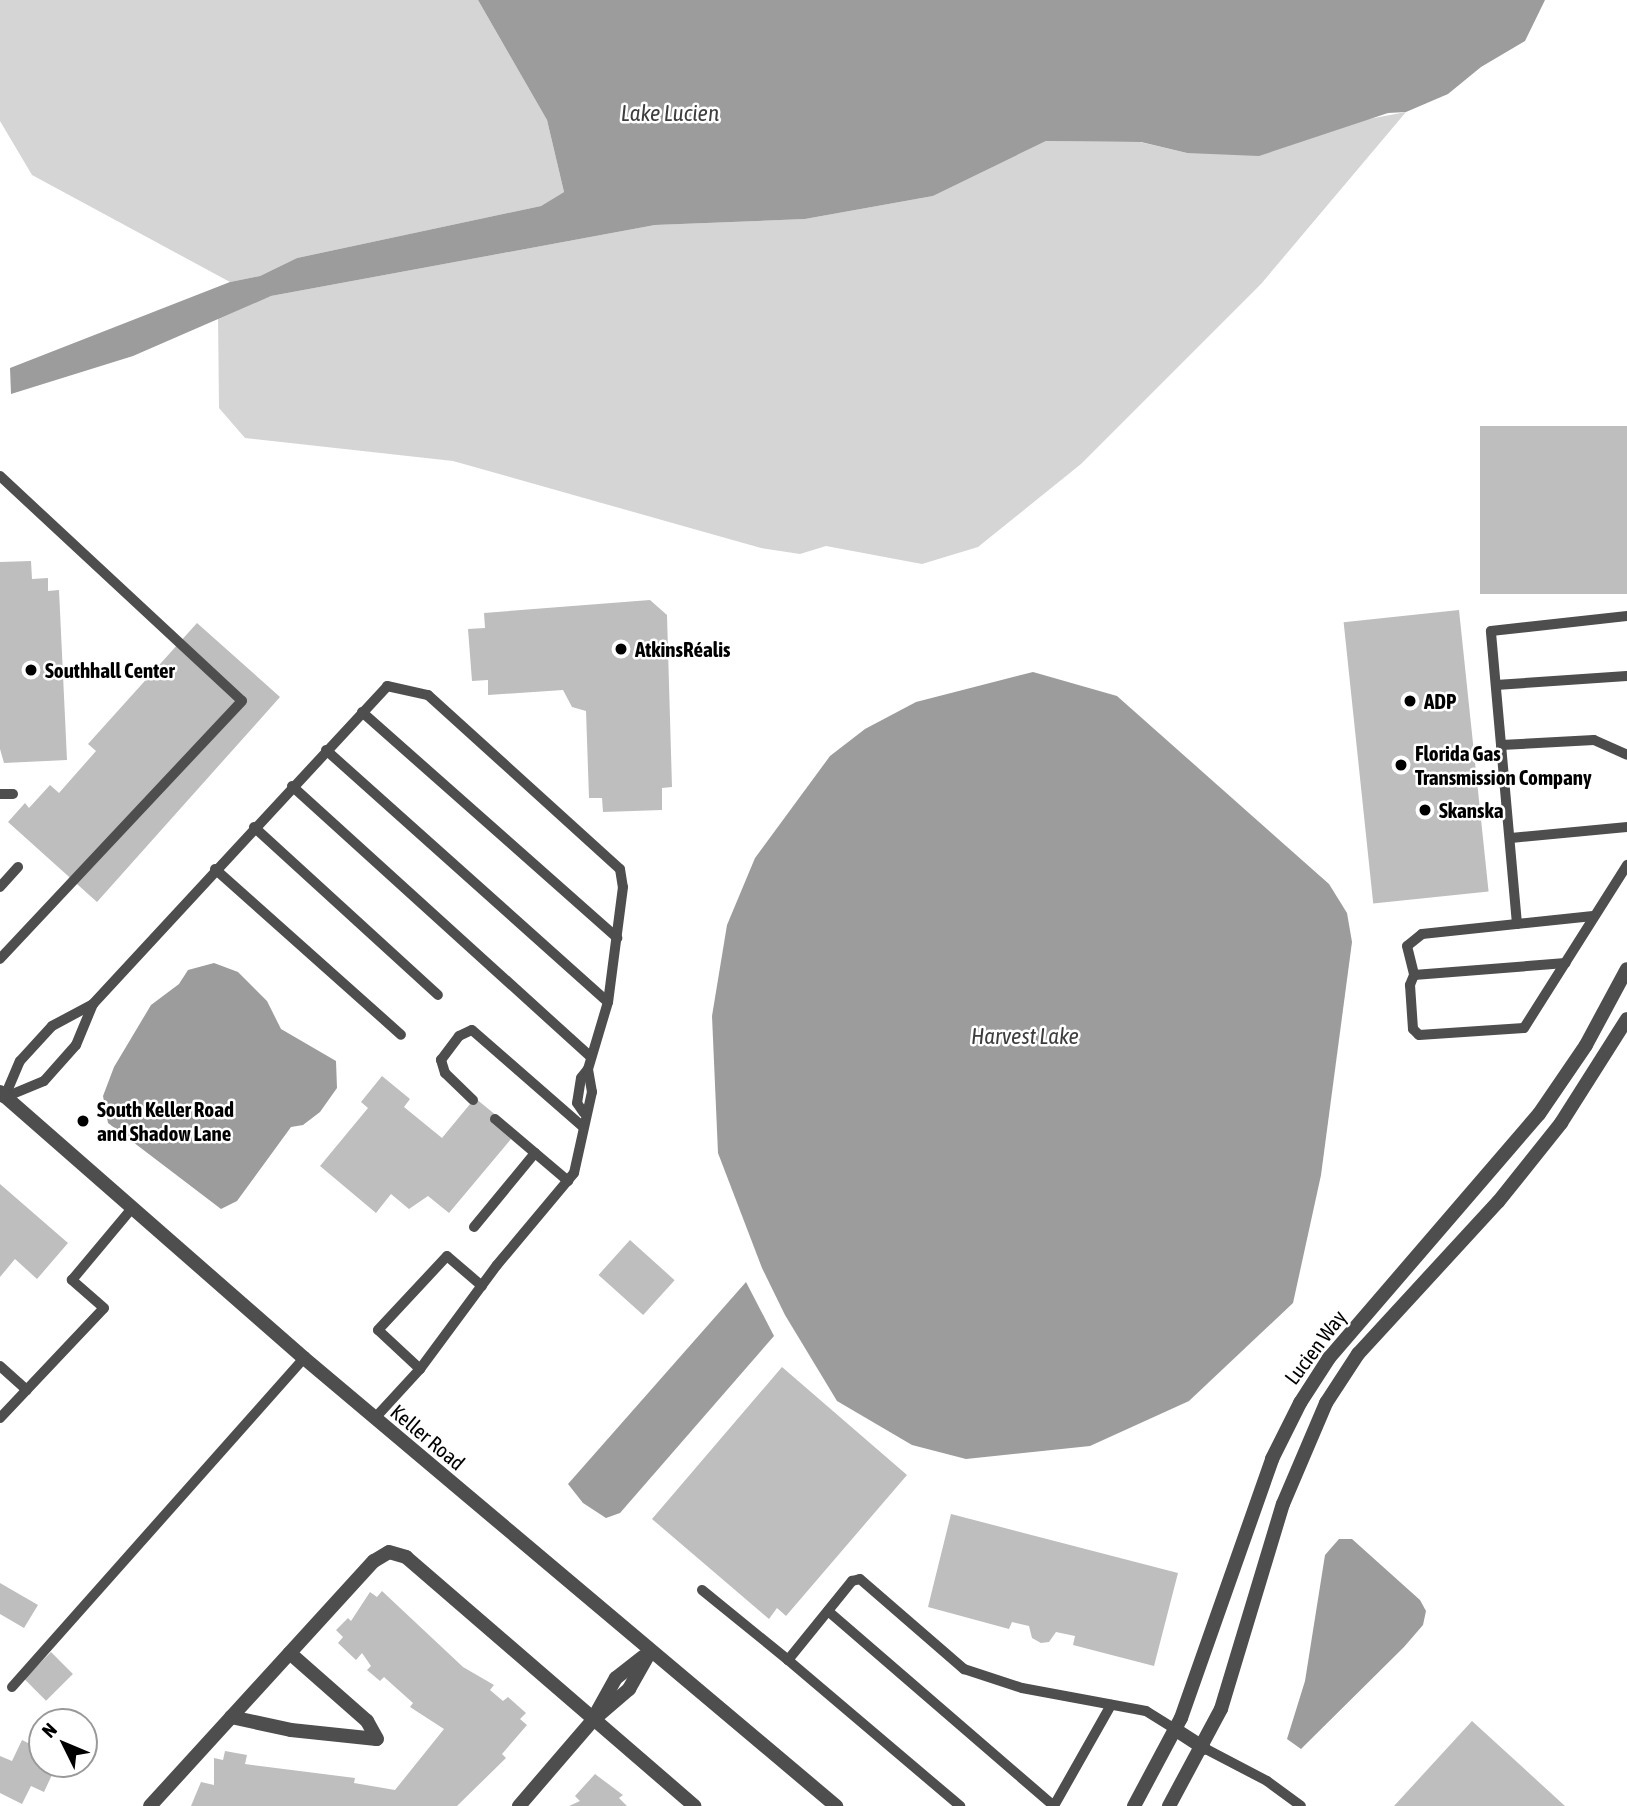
<!DOCTYPE html>
<html>
<head>
<meta charset="utf-8">
<style>
	body { margin:0 }
	#map { position:relative; width:1627px; height:1806px; overflow:hidden; background:#fff; font-family:"Asap Condensed",sans-serif }
	div>[style] { position:absolute }
	.green>* { inset:0; background:#d5d5d5 }
	.water>* { inset:0; background:#9c9c9c }
	.building>* { inset:0; background:#bebebe; transform-origin:0 0 }
	.service>* { height:10px; margin:-5px; padding:0 5px; transform-origin:5px; border-radius:5px; background:#4e4e4e }
	.minor>* { height:14px; margin:-7px; padding:0 7px; transform-origin:7px; border-radius:7px; background:#4e4e4e }
	.tertiary>* { height:14px; margin:-7px; padding:0 7px; transform-origin:7px; border-radius:7px; background:#4e4e4e }
	.dots>* { width:19px; height:19px; translate:-50% -50%; box-sizing:border-box; border:4px solid #fff; border-radius:50% }
	span { translate:-50% -50%; white-space:nowrap; text-align:center; line-height:1.15; -webkit-text-stroke:5px #fff; paint-order:stroke }
	.poi-label { font-size:21px; color:#000; font-weight:700 }
	.left { translate:0 -50%; text-align:left }
	.street-label { font-size:21px; color:#000 }
	.water-label { font-size:23px; color:#3d3d3d; font-style:italic }
	.north { position:absolute; left:28px; top:1708px; width:70px; height:70px; box-sizing:border-box; background:#fff; border:2px solid #999; border-radius:50%; rotate:313deg; font-size:19px; font-weight:700; line-height:28px; text-align:center; color:#000 }
	.north::after { content:''; display:block; margin:auto; width:24px; height:32px; background:#000; clip-path:polygon(50% 0,100% 100%,50% 72%,0 100%) }
</style>
</head>
<body>
<div id="map">
	<div class="green">
		<div style="clip-path:polygon(0 0,478px 0,547px 120px,564px 192px,541px 206px,297px 258px,260px 276px,230px 282px,32px 175px,0 121px)"></div>
		<div style="clip-path:polygon(1406px 112px,1261px 284px,1081px 464px,978px 547px,922px 564px,826px 546px,800px 554px,761px 548px,453px 461px,245px 438px,219px 408px,218px 316px,271px 296px,655px 225px,805px 219px,933px 196px,1046px 141px,1140px 142px,1187px 153px)"></div>
	</div>
	<div class="water">
		<div style="clip-path:polygon(478px 0,1545px 0,1525px 41px,1481px 67px,1448px 94px,1406px 112px,1388px 113px,1259px 156px,1187px 153px,1141px 142px,1046px 141px,933px 196px,805px 219px,655px 225px,271px 296px,133px 356px,11px 394px,10px 368px,230px 282px,260px 276px,297px 258px,541px 206px,564px 192px,547px 120px)"></div>
		<div style="clip-path:polygon(1033px 672px,1117px 696px,1329px 884px,1347px 913px,1352px 942px,1321px 1175px,1293px 1303px,1189px 1401px,1090px 1446px,966px 1459px,912px 1445px,837px 1401px,785px 1315px,762px 1268px,718px 1153px,712px 1016px,727px 925px,755px 858px,830px 756px,865px 729px,916px 702px)"></div>
		<div style="clip-path:polygon(214px 963px,238px 972px,267px 1001px,281px 1029px,336px 1061px,337px 1088px,320px 1112px,303px 1125px,291px 1127px,237px 1201px,221px 1209px,108px 1123px,103px 1096px,114px 1067px,151px 1005px,179px 984px,188px 970px)"></div>
		<div style="clip-path:polygon(746px 1282px,774px 1336px,620px 1513px,606px 1518px,583px 1503px,568px 1484px)"></div>
		<div style="clip-path:polygon(1339px 1539px,1352px 1539px,1420px 1600px,1426px 1611px,1423px 1625px,1404px 1647px,1301px 1749px,1287px 1739px,1305px 1681px,1325px 1555px)"></div>
	</div>
	<div class="building">
		<div style="left:1627px;top:426px;width:168px;height:147px;rotate:90deg"></div>
		<div style="clip-path:polygon(31px 561px,32px 579px,48px 578px,48px 591px,59px 590px,67px 760px,4px 763px,0 749px,0 562px)"></div>
		<div style="clip-path:polygon(650px 600px,667px 615px,672px 787px,662px 788px,662px 810px,603px 812px,602px 798px,589px 798px,586px 711px,572px 707px,563px 690px,488px 695px,488px 680px,472px 681px,468px 629px,485px 628px,484px 613px)"></div>
		<div style="left:1459px;top:610px;width:283px;height:116px;rotate:84deg"></div>
		<div style="clip-path:polygon(197px 623px,280px 697px,97px 902px,8px 822px,25px 803px,29px 808px,50px 785px,59px 793px,96px 751px,88px 744px)"></div>
		<div style="clip-path:polygon(382px 1076px,410px 1099px,404px 1107px,442px 1138px,475px 1098px,497px 1116px,492px 1123px,511px 1139px,449px 1213px,428px 1196px,409px 1209px,391px 1194px,376px 1213px,320px 1166px,368px 1108px,361px 1102px)"></div>
		<div style="clip-path:polygon(0 1184px,68px 1243px,37px 1279px,15px 1259px,0 1277px)"></div>
		<div style="left:630px;top:1240px;width:60px;height:47px;rotate:42deg"></div>
		<div style="clip-path:polygon(782px 1367px,907px 1475px,786px 1616px,777px 1608px,769px 1619px,652px 1519px)"></div>
		<div style="clip-path:polygon(951px 1514px,1178px 1573px,1154px 1666px,1073px 1645px,1075px 1636px,1056px 1632px,1049px 1642px,1041px 1643px,1032px 1638px,1029px 1626px,1012px 1622px,1009px 1629px,928px 1607px)"></div>
		<div style="clip-path:polygon(0 1583px,38px 1605px,24px 1628px,0 1614px)"></div>
		<div style="clip-path:polygon(382px 1591px,463px 1667px,494px 1685px,490px 1690px,503px 1701px,508px 1697px,526px 1713px,520px 1719px,527px 1725px,502px 1754px,506px 1758px,457px 1806px,191px 1806px,201px 1782px,214px 1785px,214px 1758px,223px 1760px,225px 1751px,247px 1755px,245px 1764px,355px 1778px,354px 1783px,395px 1790px,444px 1729px,410px 1707px,413px 1703px,384px 1677px,380px 1681px,367px 1670px,371px 1666px,362px 1653px,356px 1660px,338px 1643px,343px 1637px,336px 1630px,348px 1618px,351px 1621px,370px 1592px,377px 1597px)"></div>
		<div style="left:51px;top:1652px;width:31px;height:38px;rotate:45deg"></div>
		<div style="clip-path:polygon(1472px 1721px,1565px 1806px,1394px 1806px)"></div>
		<div style="clip-path:polygon(22px 1740px,42px 1750px,42px 1764px,57px 1764px,44px 1792px,31px 1786px,22px 1804px,0 1793px,0 1756px,12px 1761px)"></div>
		<div style="clip-path:polygon(595px 1774px,623px 1795px,619px 1798px,627px 1806px,569px 1806px,580px 1801px,575px 1796px)"></div>
	</div>
	<div class="service">
		<div style="left:0;top:476px;width:330px;rotate:42.9deg"></div>
		<div style="left:242px;top:701px;width:354px;rotate:133.2deg"></div>
		<div style="left:1496px;top:685px;width:131px;rotate:-3.9deg"></div>
		<div style="left:362px;top:712px;width:341px;rotate:41.5deg"></div>
		<div style="left:1501px;top:745px;width:93px;rotate:-3.1deg"></div>
		<div style="left:1594px;top:740px;width:36px;rotate:24deg"></div>
		<div style="left:326px;top:750px;width:378px;rotate:41.8deg"></div>
		<div style="left:292px;top:786px;width:402px;rotate:42.2deg"></div>
		<div style="left:0;top:794px;width:13px"></div>
		<div style="left:254px;top:827px;width:249px;rotate:42.4deg"></div>
		<div style="left:1511px;top:838px;width:117px;rotate:-5.4deg"></div>
		<div style="left:215px;top:869px;width:249px;rotate:41.7deg"></div>
		<div style="left:0;top:887px;width:27px;rotate:-48deg"></div>
		<div style="left:1593px;top:916px;width:172px;rotate:174deg"></div>
		<div style="left:1422px;top:934px;width:19px;rotate:141deg"></div>
		<div style="left:1407px;top:946px;width:30px;rotate:76deg"></div>
		<div style="left:1414px;top:975px;width:11px;rotate:112deg"></div>
		<div style="left:1410px;top:985px;width:44px;rotate:86.1deg"></div>
		<div style="left:1413px;top:1029px;width:8px;rotate:45deg"></div>
		<div style="left:1419px;top:1035px;width:105px;rotate:-3.8deg"></div>
		<div style="left:1524px;top:1028px;width:193px;rotate:-57.7deg"></div>
		<div style="left:1517px;top:924px;width:294px;rotate:-95.1deg"></div>
		<div style="left:1491px;top:631px;width:137px;rotate:-6.3deg"></div>
		<div style="left:1414px;top:975px;width:152px;rotate:-4.5deg"></div>
		<div style="left:5px;top:1096px;width:38px;rotate:-67deg"></div>
		<div style="left:20px;top:1061px;width:47px;rotate:-47.6deg"></div>
		<div style="left:52px;top:1026px;width:47px;rotate:-28.2deg"></div>
		<div style="left:93px;top:1004px;width:433px;rotate:-47.2deg"></div>
		<div style="left:387px;top:686px;width:42px;rotate:12.4deg"></div>
		<div style="left:428px;top:695px;width:259px;rotate:42.2deg"></div>
		<div style="left:620px;top:869px;width:18px;rotate:81deg"></div>
		<div style="left:623px;top:887px;width:116px;rotate:97.4deg"></div>
		<div style="left:608px;top:1002px;width:70px;rotate:106.6deg"></div>
		<div style="left:588px;top:1069px;width:11px;rotate:128deg"></div>
		<div style="left:581px;top:1078px;width:25px;rotate:99deg"></div>
		<div style="left:577px;top:1103px;width:12px;rotate:55deg"></div>
		<div style="left:3px;top:1098px;width:44px;rotate:-22.5deg"></div>
		<div style="left:44px;top:1081px;width:48px;rotate:-48.4deg"></div>
		<div style="left:76px;top:1045px;width:44px;rotate:-67.5deg"></div>
		<div style="left:473px;top:1100px;width:39px;rotate:-136deg"></div>
		<div style="left:445px;top:1073px;width:14px;rotate:-107deg"></div>
		<div style="left:441px;top:1060px;width:30px;rotate:-53deg"></div>
		<div style="left:459px;top:1036px;width:14px;rotate:-25deg"></div>
		<div style="left:472px;top:1030px;width:146px;rotate:41.1deg"></div>
		<div style="left:495px;top:1119px;width:96px;rotate:40.3deg"></div>
		<div style="left:474px;top:1227px;width:96px;rotate:-50.5deg"></div>
		<div style="left:0;top:1366px;width:36px;rotate:42deg"></div>
		<div style="left:420px;top:1369px;width:57px;rotate:-137.1deg"></div>
		<div style="left:378px;top:1330px;width:101px;rotate:-47deg"></div>
		<div style="left:447px;top:1256px;width:46px;rotate:40.6deg"></div>
		<div style="left:0;top:1418px;width:151px;rotate:-46.6deg"></div>
		<div style="left:104px;top:1308px;width:43px;rotate:-138.8deg"></div>
		<div style="left:72px;top:1280px;width:95px;rotate:-50.1deg"></div>
		<div style="left:375px;top:1418px;width:67px;rotate:-47.4deg"></div>
		<div style="left:420px;top:1369px;width:129px;rotate:-53.5deg"></div>
		<div style="left:497px;top:1265px;width:120px;rotate:-50.1deg"></div>
		<div style="left:574px;top:1173px;width:83px;rotate:-77.5deg"></div>
		<div style="left:592px;top:1092px;width:23px;rotate:-100deg"></div>
		<div style="left:702px;top:1590px;width:111px;rotate:39.1deg"></div>
		<div style="left:788px;top:1660px;width:102px;rotate:-51deg"></div>
		<div style="left:852px;top:1581px;width:8px;rotate:-14deg"></div>
		<div style="left:860px;top:1579px;width:138px;rotate:40.9deg"></div>
		<div style="left:964px;top:1669px;width:61px;rotate:18.1deg"></div>
		<div style="left:1022px;top:1688px;width:126px;rotate:10.5deg"></div>
		<div style="left:1146px;top:1711px;width:36px;rotate:32deg"></div>
		<div style="left:828px;top:1611px;width:298px;rotate:40.8deg"></div>
		<div style="left:788px;top:1660px;width:226px;rotate:40.3deg"></div>
		<div style="left:12px;top:1687px;width:440px;rotate:-48.4deg"></div>
		<div style="left:1204px;top:1748px;width:71px;rotate:27.6deg"></div>
		<div style="left:1267px;top:1781px;width:42px;rotate:36.3deg"></div>
		<div style="left:1055px;top:1804px;width:114px;rotate:-60.5deg"></div>
	</div>
	<div class="minor">
		<div style="left:597px;top:1712px;width:39px;rotate:-61deg"></div>
		<div style="left:616px;top:1678px;width:34px;rotate:-38deg"></div>
		<div style="left:231px;top:1717px;width:61px;rotate:12.2deg"></div>
		<div style="left:291px;top:1730px;width:86px;rotate:6deg"></div>
		<div style="left:377px;top:1739px;width:21px;rotate:-119deg"></div>
		<div style="left:367px;top:1721px;width:103px;rotate:-138.6deg"></div>
		<div style="left:150px;top:1806px;width:332px;rotate:-47.6deg"></div>
		<div style="left:374px;top:1561px;width:17px;rotate:-31deg"></div>
		<div style="left:389px;top:1552px;width:18px;rotate:16deg"></div>
		<div style="left:406px;top:1557px;width:381px;rotate:40.8deg"></div>
		<div style="left:519px;top:1806px;width:113px;rotate:-49.3deg"></div>
		<div style="left:593px;top:1720px;width:48px;rotate:-40.7deg"></div>
		<div style="left:629px;top:1689px;width:43px;rotate:-60.4deg"></div>
	</div>
	<div class="tertiary">
		<div style="left:0;top:1092px;width:404px;rotate:41.2deg"></div>
		<div style="left:304px;top:1358px;width:696px;rotate:40.1deg"></div>
		<div style="left:1176px;top:1730px;width:33px;rotate:33deg"></div>
		<div style="left:1134px;top:1806px;width:100px;rotate:-61.9deg"></div>
		<div style="left:1181px;top:1718px;width:275px;rotate:-70.6deg"></div>
		<div style="left:1272px;top:1459px;width:63px;rotate:-63.4deg"></div>
		<div style="left:1300px;top:1403px;width:54px;rotate:-57.2deg"></div>
		<div style="left:1329px;top:1358px;width:322px;rotate:-49.3deg"></div>
		<div style="left:1539px;top:1114px;width:83px;rotate:-55.7deg"></div>
		<div style="left:1586px;top:1045px;width:86px;rotate:-61.7deg"></div>
		<div style="left:1169px;top:1806px;width:110px;rotate:-61.8deg"></div>
		<div style="left:1221px;top:1709px;width:214px;rotate:-73.2deg"></div>
		<div style="left:1283px;top:1504px;width:110px;rotate:-66.9deg"></div>
		<div style="left:1326px;top:1403px;width:59px;rotate:-56.9deg"></div>
		<div style="left:1358px;top:1354px;width:207px;rotate:-47.4deg"></div>
		<div style="left:1498px;top:1202px;width:101px;rotate:-51.4deg"></div>
		<div style="left:1561px;top:1123px;width:123px;rotate:-57.6deg"></div>
	</div>
	<div class="dots">
		<div style="left:621px;top:649px;background:#000"></div>
		<div style="left:31px;top:670px;background:#000"></div>
		<div style="left:1410px;top:701px;background:#000"></div>
		<div style="left:1401px;top:765px;background:#000"></div>
		<div style="left:1425px;top:810px;background:#000"></div>
		<div style="left:83px;top:1121px;background:#000"></div>
	</div>
	<div class="poi-label">
		<span class="left" style="left:635px;top:649px">AtkinsRéalis</span>
		<span class="left" style="left:45px;top:670px">Southhall Center</span>
		<span class="left" style="left:1424px;top:701px">ADP</span>
		<span class="left" style="left:1415px;top:765px">Florida Gas<br>Transmission Company</span>
		<span class="left" style="left:1439px;top:810px">Skanska</span>
		<span class="left" style="left:97px;top:1121px">South Keller Road<br>and Shadow Lane</span>
	</div>
	<div class="street-label">
		<span style="left:1315px;top:1347px;rotate:-53deg">Lucien Way</span>
		<span style="left:428px;top:1437px;rotate:40deg">Keller Road</span>
	</div>
	<div class="water-label">
		<span style="left:670px;top:113px">Lake Lucien</span>
		<span style="left:1025px;top:1036px">Harvest Lake</span>
	</div>
	<div class="north">N</div>
</div>
</body>
</html>
